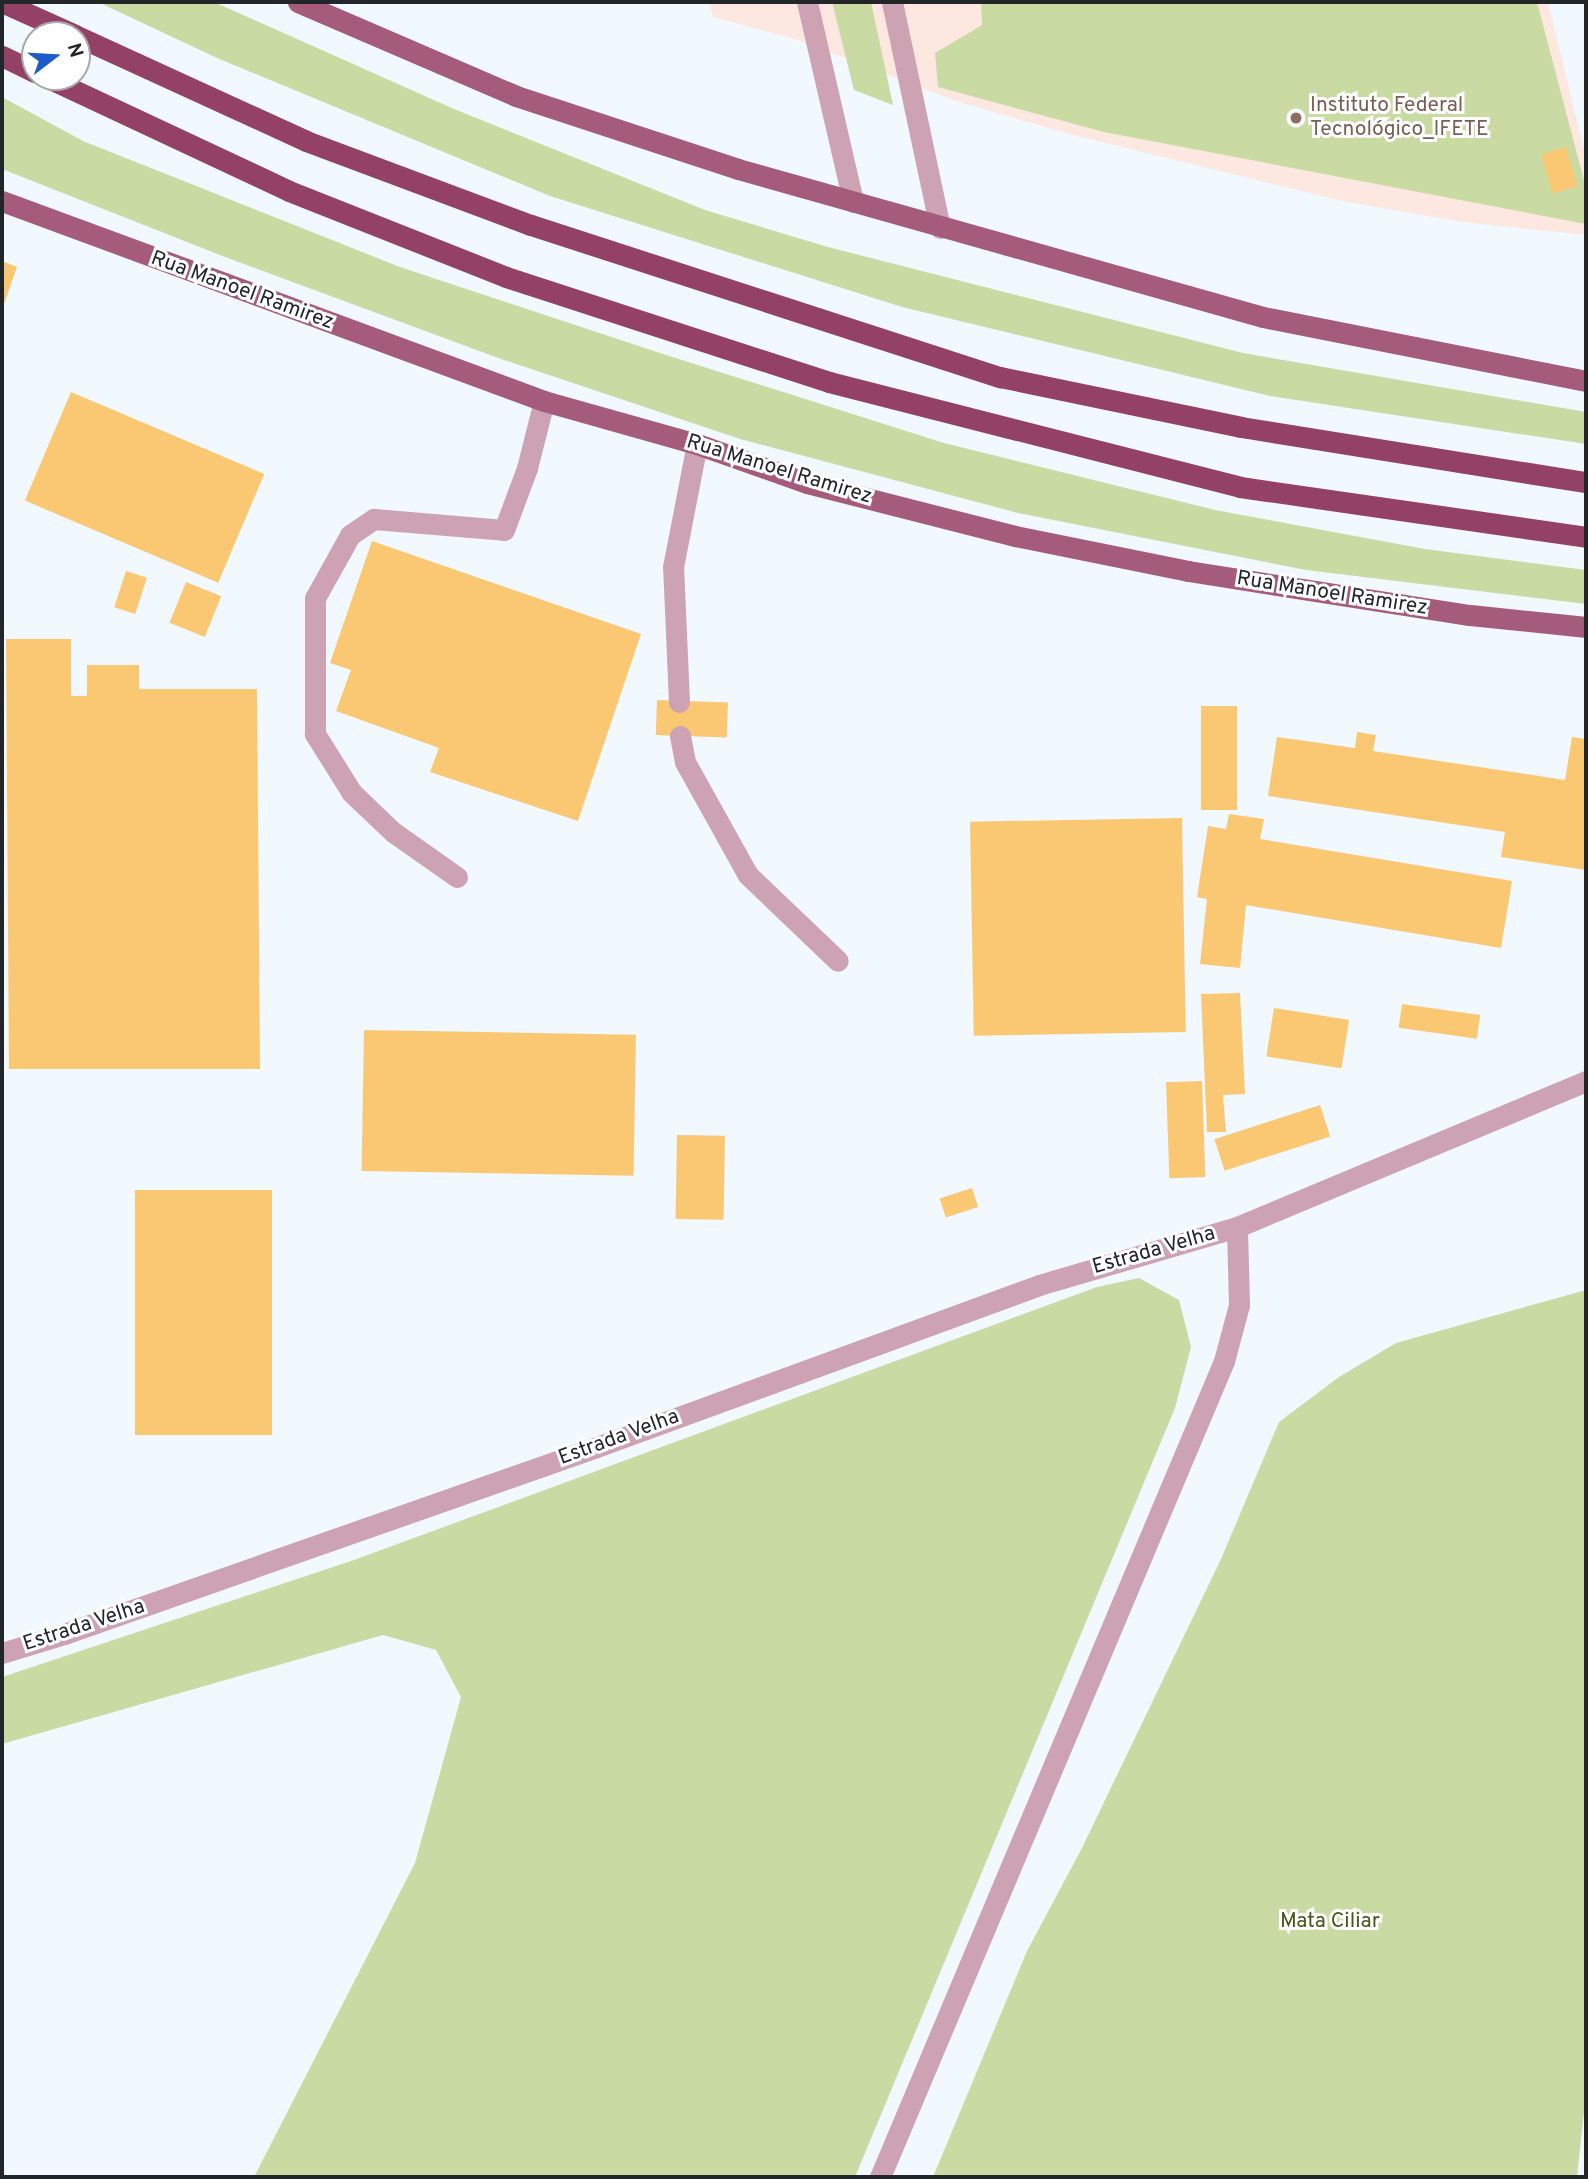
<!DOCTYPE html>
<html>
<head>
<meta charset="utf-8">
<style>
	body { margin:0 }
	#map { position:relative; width:1588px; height:2179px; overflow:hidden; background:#f1f8fe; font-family:Overpass,sans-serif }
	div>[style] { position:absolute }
	.education>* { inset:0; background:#fce8e1 }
	.green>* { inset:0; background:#cadaa3 }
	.building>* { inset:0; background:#fac873; transform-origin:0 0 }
	.lane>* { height:21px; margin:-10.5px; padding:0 10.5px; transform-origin:10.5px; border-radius:10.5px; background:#cda3b3 }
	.street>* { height:21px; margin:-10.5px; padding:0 10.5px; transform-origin:10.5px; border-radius:10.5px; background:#cda3b3 }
	.primary>* { height:21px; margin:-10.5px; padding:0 10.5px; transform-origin:10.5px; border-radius:10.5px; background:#a45c7a }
	.highway>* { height:21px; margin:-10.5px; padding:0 10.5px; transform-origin:10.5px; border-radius:10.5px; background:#944166 }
	.dots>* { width:19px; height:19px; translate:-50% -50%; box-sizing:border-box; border:4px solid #fff; border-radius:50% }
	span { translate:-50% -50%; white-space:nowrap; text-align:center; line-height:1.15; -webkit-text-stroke:6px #fff; paint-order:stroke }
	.education-label { font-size:21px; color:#785e54 }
	.left { translate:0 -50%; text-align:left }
	.street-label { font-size:21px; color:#222629 }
	.park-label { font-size:21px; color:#475515 }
	.frame { position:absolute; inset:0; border:4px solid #222629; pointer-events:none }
	.north { position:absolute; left:21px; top:21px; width:70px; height:70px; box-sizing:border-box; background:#fff; border:2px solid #a7a8a9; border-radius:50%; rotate:73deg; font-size:19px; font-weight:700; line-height:28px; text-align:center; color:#222629 }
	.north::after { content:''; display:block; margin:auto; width:24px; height:32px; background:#1d5dc9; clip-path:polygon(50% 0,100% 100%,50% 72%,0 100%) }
</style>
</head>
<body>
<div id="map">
	<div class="education">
		<div style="clip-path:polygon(709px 2px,1548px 2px,1586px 158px,1586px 235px,1462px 222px,1342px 201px,1073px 135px,956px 101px,795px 39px,713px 17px)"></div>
	</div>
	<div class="green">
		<div style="clip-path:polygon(98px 2px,214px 2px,454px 109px,705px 210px,828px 247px,1243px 353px,1586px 412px,1586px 444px,1270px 396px,902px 307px,550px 196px,217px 58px)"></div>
		<div style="clip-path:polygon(832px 2px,871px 2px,893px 105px,854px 90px)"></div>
		<div style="clip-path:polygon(981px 2px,1537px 2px,1586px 188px,1586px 224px,1104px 132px,938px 87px,935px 53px,982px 25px)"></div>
		<div style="clip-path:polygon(2px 97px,83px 141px,400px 267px,663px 354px,944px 443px,1215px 510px,1425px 549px,1586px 570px,1586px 604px,1306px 570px,1018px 513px,740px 439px,501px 359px,225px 257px,2px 169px)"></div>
		<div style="clip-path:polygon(1139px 1278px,1179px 1300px,1191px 1347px,1175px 1408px,855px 2177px,254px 2177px,415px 1863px,461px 1697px,436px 1650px,383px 1635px,2px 1744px,2px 1677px,354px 1560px,1097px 1287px)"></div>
		<div style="clip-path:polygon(1586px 1290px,1586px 2093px,1577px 2177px,933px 2177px,1027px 1951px,1082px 1848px,1221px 1559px,1279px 1422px,1339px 1377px,1396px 1343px)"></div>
	</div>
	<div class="building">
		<div style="left:1566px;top:147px;width:41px;height:26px;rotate:74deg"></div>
		<div style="clip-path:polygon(2px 261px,17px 267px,4px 304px,2px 303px)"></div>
		<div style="left:71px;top:392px;width:210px;height:118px;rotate:23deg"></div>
		<div style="clip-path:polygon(372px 541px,641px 634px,578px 821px,430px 772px,439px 748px,336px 711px,351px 670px,330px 663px)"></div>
		<div style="left:126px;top:571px;width:22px;height:38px;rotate:18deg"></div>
		<div style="left:186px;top:582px;width:38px;height:44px;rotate:22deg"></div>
		<div style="clip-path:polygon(6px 639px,71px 639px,71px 696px,87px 696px,87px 665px,139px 665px,139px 689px,257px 689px,260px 1069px,9px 1069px)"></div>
		<div style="left:657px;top:700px;width:71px;height:35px;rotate:2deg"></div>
		<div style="left:1201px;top:706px;width:36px;height:104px"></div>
		<div style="clip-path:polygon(1357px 732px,1376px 735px,1373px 751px,1565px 780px,1572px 737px,1586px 739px,1586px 870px,1501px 857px,1505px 832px,1268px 796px,1277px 737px,1355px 748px)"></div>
		<div style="clip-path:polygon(1229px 814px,1264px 819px,1260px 839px,1512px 881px,1501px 948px,1246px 905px,1240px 968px,1200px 964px,1207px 899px,1197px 897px,1208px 826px,1226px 829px)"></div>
		<div style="left:1182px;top:818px;width:214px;height:212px;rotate:89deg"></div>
		<div style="clip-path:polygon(1240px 993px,1245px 1094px,1223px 1095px,1226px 1132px,1207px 1132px,1201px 994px)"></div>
		<div style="left:1402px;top:1004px;width:79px;height:24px;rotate:8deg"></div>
		<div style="left:1274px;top:1008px;width:76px;height:49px;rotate:9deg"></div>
		<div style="left:364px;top:1030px;width:272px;height:141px;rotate:1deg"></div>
		<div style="left:1202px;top:1081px;width:96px;height:36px;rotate:88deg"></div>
		<div style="left:1320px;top:1105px;width:33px;height:111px;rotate:72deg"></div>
		<div style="left:677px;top:1135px;width:48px;height:84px;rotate:1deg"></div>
		<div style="left:972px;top:1188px;width:20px;height:34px;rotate:72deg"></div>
		<div style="left:272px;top:1190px;width:245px;height:137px;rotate:90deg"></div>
	</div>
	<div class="lane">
		<div style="left:807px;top:2px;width:205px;rotate:77deg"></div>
		<div style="left:892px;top:2px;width:231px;rotate:78deg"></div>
		<div style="left:679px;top:702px;width:135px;rotate:-92.5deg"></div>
		<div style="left:673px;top:567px;width:125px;rotate:-79deg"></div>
		<div style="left:680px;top:736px;width:26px;rotate:79deg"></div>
		<div style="left:685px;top:762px;width:129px;rotate:60.9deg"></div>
		<div style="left:748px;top:875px;width:124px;rotate:43.7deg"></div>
		<div style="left:457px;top:877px;width:78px;rotate:-144.9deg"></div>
		<div style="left:393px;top:832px;width:57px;rotate:-136.4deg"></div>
		<div style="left:352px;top:793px;width:70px;rotate:-122.1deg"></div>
		<div style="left:315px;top:734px;width:136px;rotate:-90deg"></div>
		<div style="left:315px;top:598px;width:72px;rotate:-60.9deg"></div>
		<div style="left:350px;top:535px;width:29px;rotate:-34deg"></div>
		<div style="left:374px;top:519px;width:130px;rotate:4.8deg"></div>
		<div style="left:504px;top:530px;width:66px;rotate:-69.6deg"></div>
		<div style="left:527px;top:468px;width:69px;rotate:-75.8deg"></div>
	</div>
	<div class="street">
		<div style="left:2px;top:1653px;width:65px;rotate:-17deg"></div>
		<div style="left:64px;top:1634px;width:562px;rotate:-19.34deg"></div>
		<div style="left:594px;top:1448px;width:474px;rotate:-20.1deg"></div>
		<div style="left:1039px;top:1285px;width:206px;rotate:-16.3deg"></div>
		<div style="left:1237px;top:1227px;width:378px;rotate:-22.7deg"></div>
		<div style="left:880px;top:2177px;width:886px;rotate:-67.14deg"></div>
		<div style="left:1224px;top:1361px;width:58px;rotate:-75deg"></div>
		<div style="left:1239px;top:1305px;width:78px;rotate:-91.5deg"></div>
	</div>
	<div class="primary">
		<div style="left:298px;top:2px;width:237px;rotate:23.3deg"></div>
		<div style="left:516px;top:96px;width:234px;rotate:18.2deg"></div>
		<div style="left:738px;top:169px;width:545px;rotate:15.74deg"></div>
		<div style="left:1263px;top:317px;width:329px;rotate:11.2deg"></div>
		<div style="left:2px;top:201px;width:578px;rotate:20.25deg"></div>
		<div style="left:544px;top:401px;width:159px;rotate:15.7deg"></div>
		<div style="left:697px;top:444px;width:117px;rotate:19.5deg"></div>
		<div style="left:807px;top:483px;width:215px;rotate:14.3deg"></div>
		<div style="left:1015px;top:536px;width:177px;rotate:11.4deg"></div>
		<div style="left:1188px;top:571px;width:285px;rotate:8.9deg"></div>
		<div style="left:1470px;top:615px;width:117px;rotate:5.9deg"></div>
	</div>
	<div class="highway">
		<div style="left:2px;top:2px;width:80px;rotate:24.3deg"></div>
		<div style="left:77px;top:36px;width:252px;rotate:24.6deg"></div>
		<div style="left:306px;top:141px;width:240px;rotate:20.5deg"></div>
		<div style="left:531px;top:225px;width:493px;rotate:18deg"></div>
		<div style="left:1000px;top:377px;width:246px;rotate:11.7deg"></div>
		<div style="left:1241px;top:427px;width:349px;rotate:9.1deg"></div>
		<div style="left:2px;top:56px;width:37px;rotate:26deg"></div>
		<div style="left:46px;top:77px;width:268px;rotate:25.1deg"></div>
		<div style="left:289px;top:191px;width:233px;rotate:21.6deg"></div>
		<div style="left:506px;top:277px;width:340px;rotate:18deg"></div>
		<div style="left:829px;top:382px;width:424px;rotate:14.3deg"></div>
		<div style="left:1240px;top:487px;width:350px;rotate:8.2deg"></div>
	</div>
	<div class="dots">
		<div style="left:1296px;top:118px;background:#8d6e63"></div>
	</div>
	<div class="education-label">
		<span class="left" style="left:1310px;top:118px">Instituto Federal<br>Tecnológico_IFETE</span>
	</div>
	<div class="street-label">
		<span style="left:242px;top:291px;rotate:20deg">Rua Manoel Ramirez</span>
		<span style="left:779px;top:470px;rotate:17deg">Rua Manoel Ramirez</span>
		<span style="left:1332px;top:594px;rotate:9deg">Rua Manoel Ramirez</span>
		<span style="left:1154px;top:1251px;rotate:-16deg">Estrada Velha</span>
		<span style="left:619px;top:1438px;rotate:-20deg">Estrada Velha</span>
		<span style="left:84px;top:1626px;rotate:-18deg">Estrada Velha</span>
	</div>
	<div class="park-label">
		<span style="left:1330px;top:1922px">Mata Ciliar</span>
	</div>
	<div class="frame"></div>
	<div class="north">N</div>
</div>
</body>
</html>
